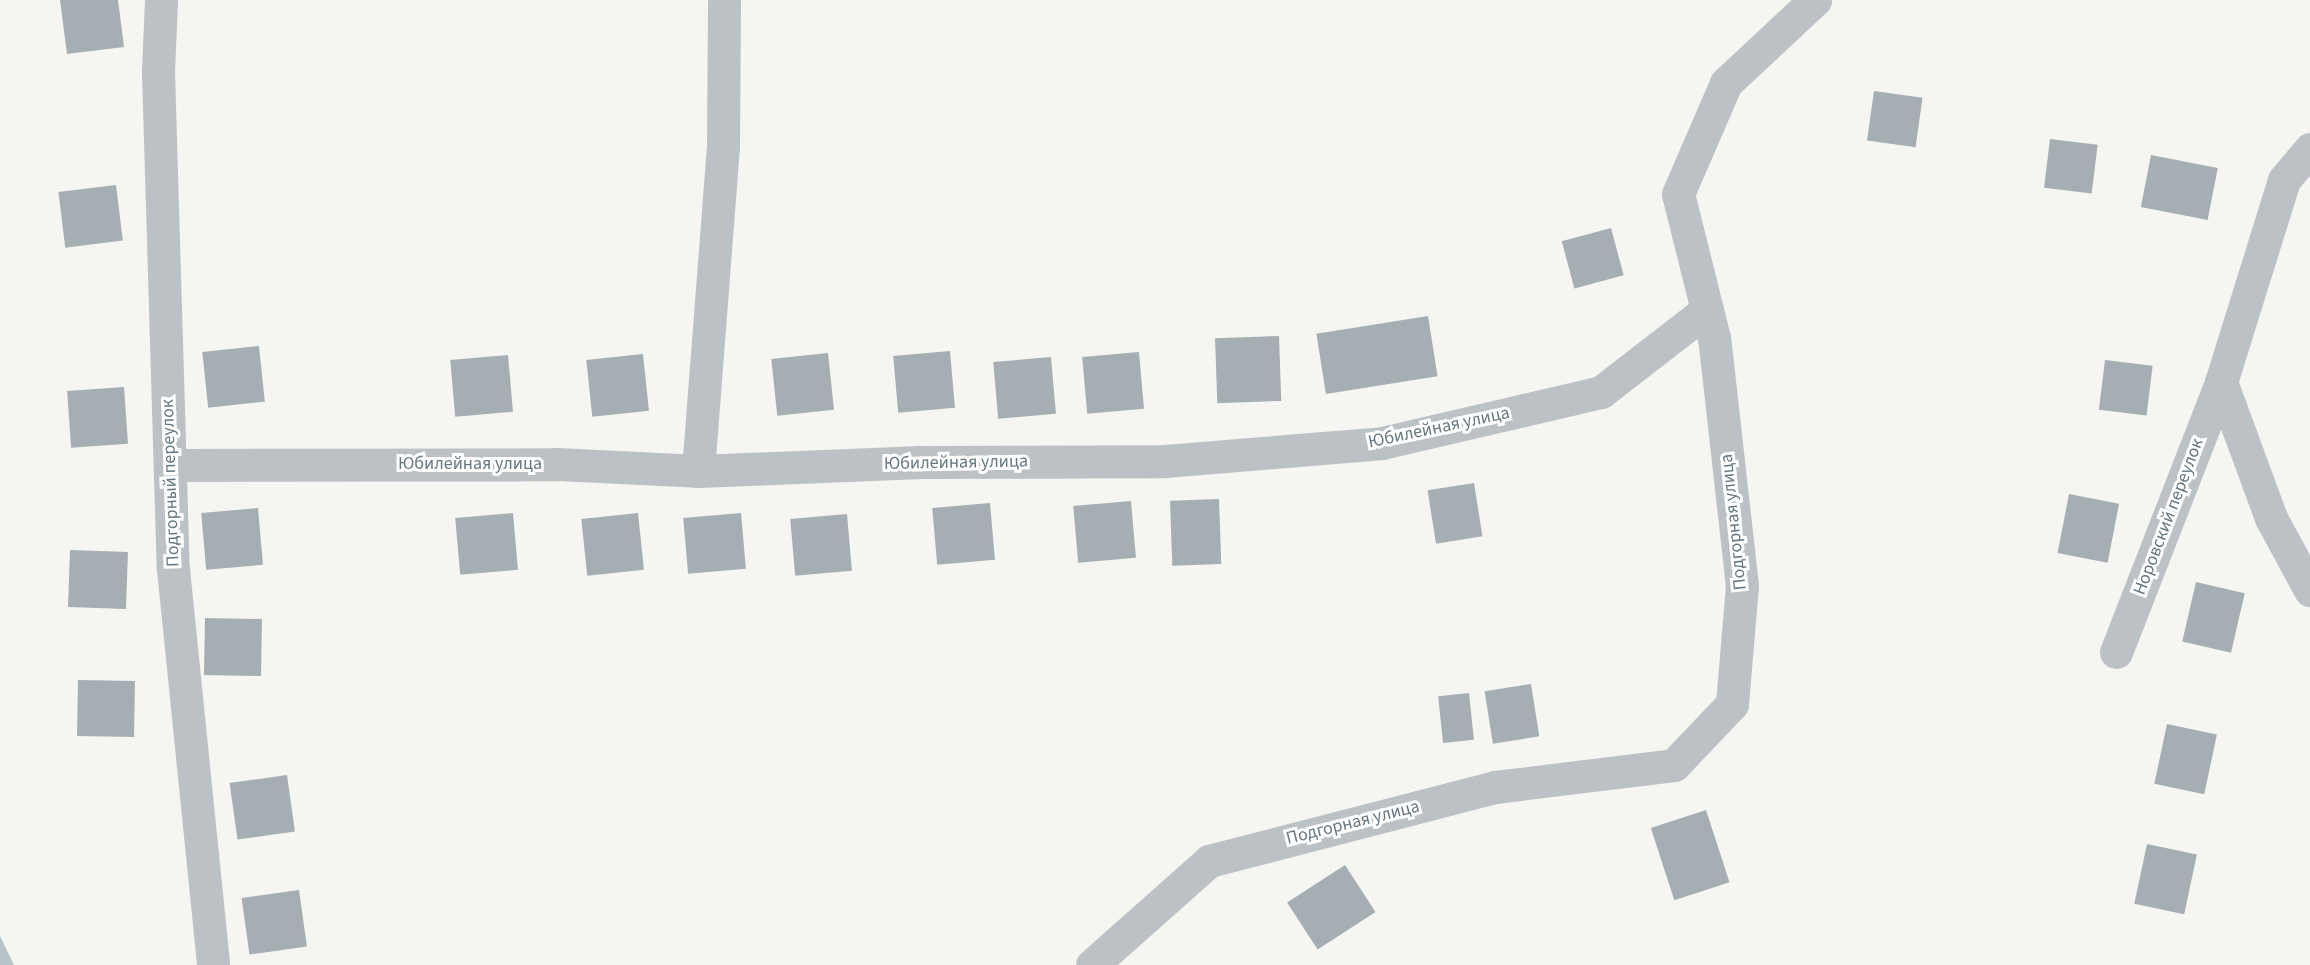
<!DOCTYPE html>
<html>
<head>
<meta charset="utf-8">
<style>
	body { margin:0 }
	#map { position:relative; width:2310px; height:965px; overflow:hidden; background:#f5f5f2; font-family:"Source Sans 3",sans-serif }
	div>[style] { position:absolute }
	.water>* { inset:0; background:#b5c3c6 }
	.building>* { inset:0; background:#a5afb3; transform-origin:0 0 }
	.minor>* { height:33px; margin:-16.5px; padding:0 16.5px; transform-origin:16.5px; border-radius:16.5px; background:#bbc1c4 }
	span { translate:-50% -50%; white-space:nowrap; text-align:center; line-height:1.15; -webkit-text-stroke:6px #fff; paint-order:stroke }
	.street-label { font-size:18px; color:#657882 }
</style>
</head>
<body>
<div id="map">
	<div class="water">
		<div style="clip-path:polygon(0 936px,14px 965px,0 965px)"></div>
	</div>
	<div class="building">
		<div style="clip-path:polygon(60px 0,118px 0,124px 47px,67px 54px)"></div>
		<div style="left:1874px;top:91px;width:49px;height:50px;rotate:8deg"></div>
		<div style="left:2050px;top:139px;width:48px;height:49px;rotate:7deg"></div>
		<div style="left:2151px;top:155px;width:68px;height:53px;rotate:11deg"></div>
		<div style="left:116px;top:185px;width:56px;height:58px;rotate:83deg"></div>
		<div style="left:1611px;top:228px;width:49px;height:51px;rotate:75deg"></div>
		<div style="left:1428px;top:316px;width:61px;height:113px;rotate:81deg"></div>
		<div style="left:1279px;top:336px;width:65px;height:64px;rotate:88deg"></div>
		<div style="left:259px;top:346px;width:56px;height:57px;rotate:84deg"></div>
		<div style="left:950px;top:351px;width:57px;height:57px;rotate:85deg"></div>
		<div style="left:1139px;top:352px;width:57px;height:57px;rotate:85deg"></div>
		<div style="left:828px;top:353px;width:57px;height:57px;rotate:84deg"></div>
		<div style="left:643px;top:354px;width:57px;height:57px;rotate:84deg"></div>
		<div style="left:508px;top:355px;width:57px;height:58px;rotate:85deg"></div>
		<div style="left:1051px;top:357px;width:57px;height:58px;rotate:85deg"></div>
		<div style="left:2105px;top:360px;width:48px;height:50px;rotate:7deg"></div>
		<div style="left:124px;top:387px;width:57px;height:57px;rotate:86deg"></div>
		<div style="left:1474px;top:483px;width:54px;height:47px;rotate:81deg"></div>
		<div style="left:2069px;top:494px;width:51px;height:60px;rotate:11deg"></div>
		<div style="left:1219px;top:499px;width:65px;height:49px;rotate:88deg"></div>
		<div style="left:1131px;top:501px;width:57px;height:58px;rotate:85deg"></div>
		<div style="left:990px;top:503px;width:57px;height:58px;rotate:85deg"></div>
		<div style="left:258px;top:508px;width:57px;height:57px;rotate:85deg"></div>
		<div style="left:513px;top:513px;width:57px;height:58px;rotate:85deg"></div>
		<div style="left:638px;top:513px;width:57px;height:57px;rotate:84deg"></div>
		<div style="left:741px;top:513px;width:56px;height:58px;rotate:85deg"></div>
		<div style="left:847px;top:514px;width:57px;height:57px;rotate:85deg"></div>
		<div style="left:70px;top:550px;width:58px;height:57px;rotate:2deg"></div>
		<div style="left:2196px;top:582px;width:50px;height:61px;rotate:13deg"></div>
		<div style="left:205px;top:618px;width:57px;height:57px;rotate:1deg"></div>
		<div style="left:78px;top:680px;width:57px;height:56px;rotate:1deg"></div>
		<div style="left:1531px;top:684px;width:53px;height:47px;rotate:81deg"></div>
		<div style="left:1469px;top:693px;width:47px;height:31px;rotate:84deg"></div>
		<div style="left:2167px;top:724px;width:51px;height:61px;rotate:12deg"></div>
		<div style="left:287px;top:775px;width:57px;height:58px;rotate:82deg"></div>
		<div style="left:1706px;top:810px;width:76px;height:58px;rotate:72deg"></div>
		<div style="left:2147px;top:844px;width:51px;height:61px;rotate:12deg"></div>
		<div style="left:1345px;top:865px;width:56px;height:69px;rotate:57deg"></div>
		<div style="left:299px;top:890px;width:57px;height:58px;rotate:82deg"></div>
	</div>
	<div class="minor">
		<div style="left:161px;top:0;width:72px;rotate:92.4deg"></div>
		<div style="left:158px;top:72px;width:497px;rotate:88.3deg"></div>
		<div style="left:173px;top:569px;width:398px;rotate:84.2deg"></div>
		<div style="left:2310px;top:149px;width:40px;rotate:130deg"></div>
		<div style="left:2284px;top:180px;width:212px;rotate:107.3deg"></div>
		<div style="left:2221px;top:382px;width:145px;rotate:69.8deg"></div>
		<div style="left:2271px;top:518px;width:82px;rotate:61.6deg"></div>
		<div style="left:170px;top:465px;width:387px;rotate:-0.1deg"></div>
		<div style="left:557px;top:464px;width:141px;rotate:2.8deg"></div>
		<div style="left:698px;top:471px;width:223px;rotate:-2.3deg"></div>
		<div style="left:921px;top:462px;width:244px;rotate:-0.2deg"></div>
		<div style="left:1165px;top:461px;width:218px;rotate:-4.7deg"></div>
		<div style="left:1382px;top:443px;width:225px;rotate:-13.1deg"></div>
		<div style="left:1601px;top:392px;width:134px;rotate:-37.7deg"></div>
		<div style="left:698px;top:471px;width:325px;rotate:-85.6deg"></div>
		<div style="left:723px;top:147px;width:147px;rotate:-89.6deg"></div>
		<div style="left:2116px;top:652px;width:290px;rotate:-68.7deg"></div>
		<div style="left:1092px;top:965px;width:157px;rotate:-41.6deg"></div>
		<div style="left:1209px;top:861px;width:295px;rotate:-14.5deg"></div>
		<div style="left:1495px;top:787px;width:180px;rotate:-7deg"></div>
		<div style="left:1674px;top:765px;width:84px;rotate:-46.4deg"></div>
		<div style="left:1732px;top:704px;width:118px;rotate:-85.2deg"></div>
		<div style="left:1742px;top:586px;width:250px;rotate:-96.4deg"></div>
		<div style="left:1714px;top:338px;width:148px;rotate:-104deg"></div>
		<div style="left:1678px;top:194px;width:121px;rotate:-66.6deg"></div>
		<div style="left:1726px;top:83px;width:122px;rotate:-43deg"></div>
	</div>
	<div class="street-label">
		<span style="left:1439px;top:428px;rotate:-12deg">Юбилейная улица</span>
		<span style="left:956px;top:463px;rotate:-1deg">Юбилейная улица</span>
		<span style="left:470px;top:464px">Юбилейная улица</span>
		<span style="left:171px;top:483px;rotate:-92deg">Подгорный переулок</span>
		<span style="left:2169px;top:517px;rotate:-69deg">Норовский переулок</span>
		<span style="left:1734px;top:522px;rotate:-96deg">Подгорная улица</span>
		<span style="left:1353px;top:823px;rotate:-14deg">Подгорная улица</span>
	</div>
</div>
</body>
</html>
